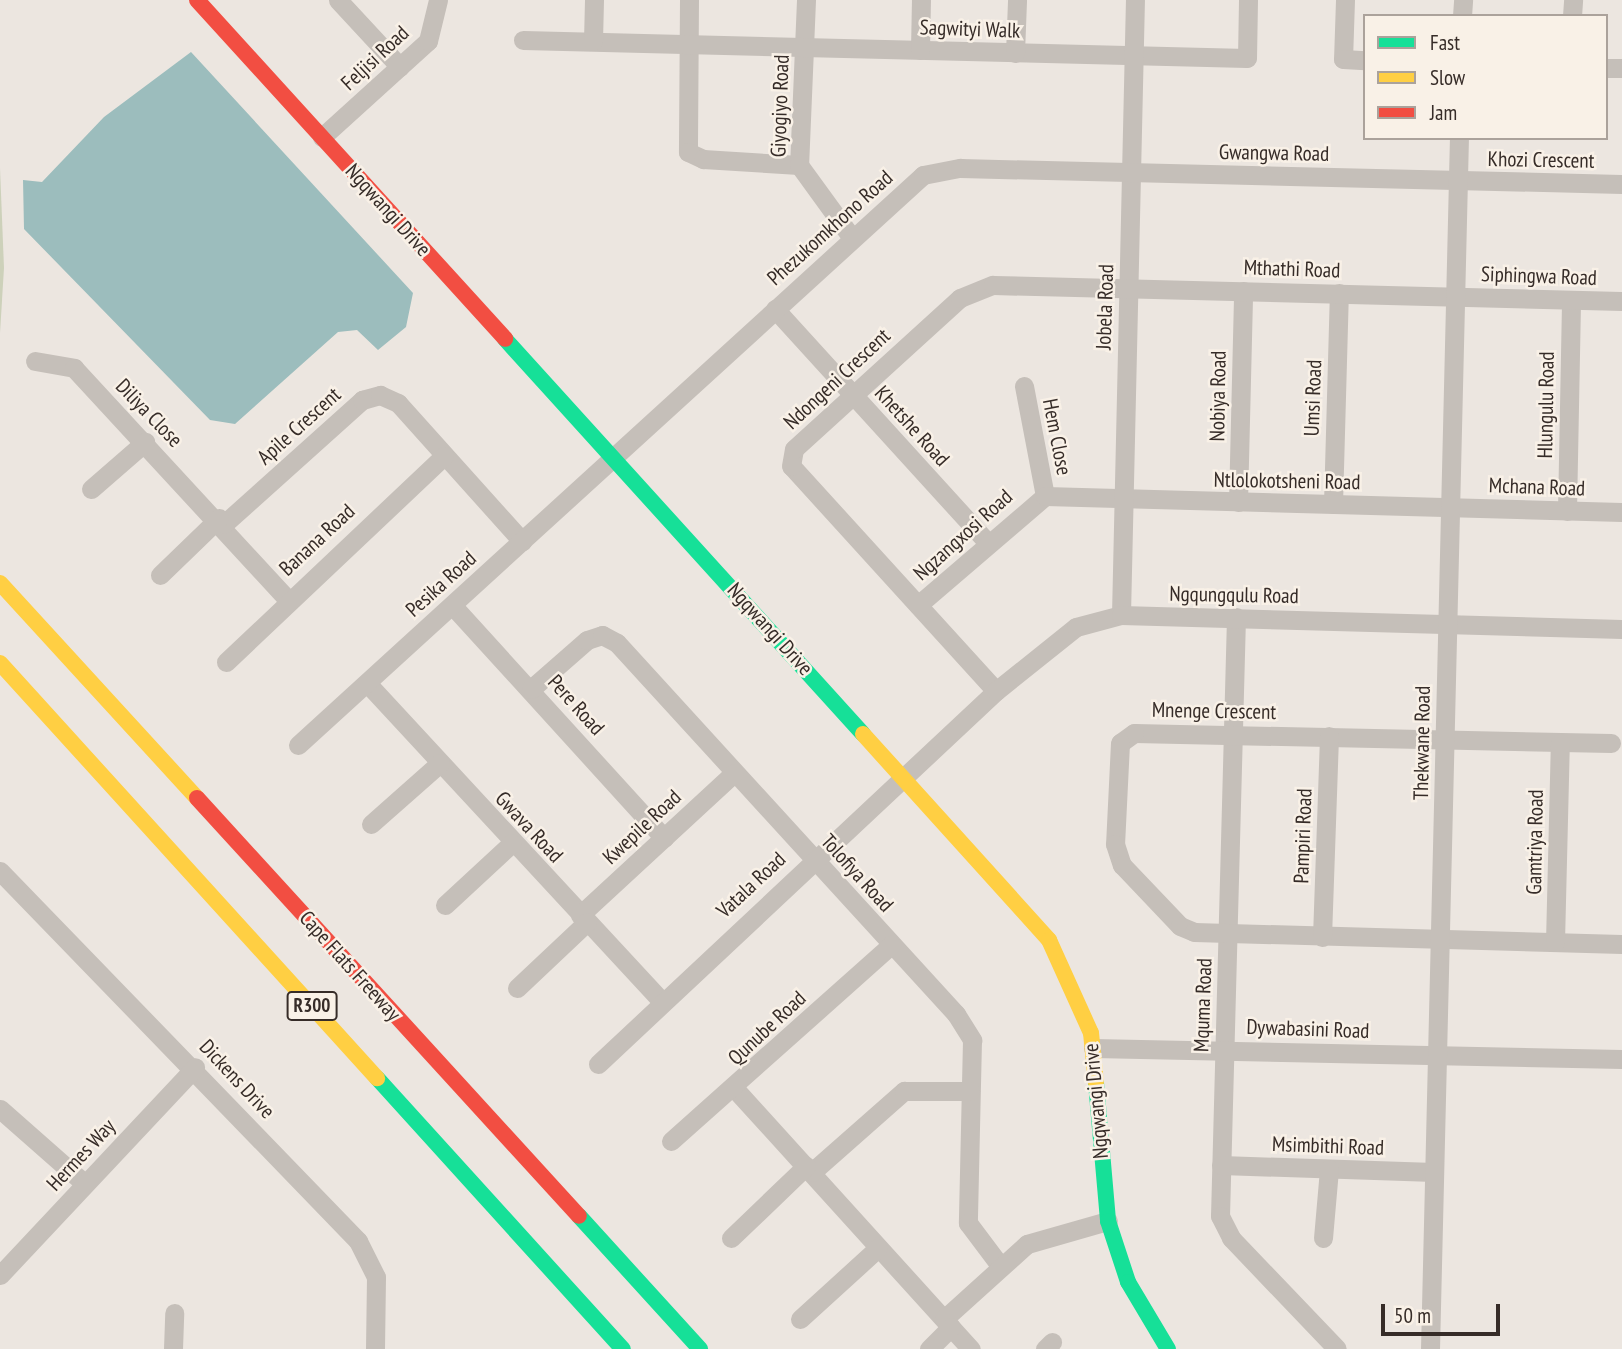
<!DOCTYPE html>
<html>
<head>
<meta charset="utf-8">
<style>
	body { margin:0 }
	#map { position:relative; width:1622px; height:1349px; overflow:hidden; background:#ece6e0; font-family:"PT Sans Narrow",sans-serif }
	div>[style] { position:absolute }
	.green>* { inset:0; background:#cdd1ba }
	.water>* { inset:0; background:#9cbdbd }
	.street>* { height:19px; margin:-9.5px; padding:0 9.5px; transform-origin:9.5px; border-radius:9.5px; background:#c5bfb9 }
	.fast>* { height:16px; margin:-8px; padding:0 8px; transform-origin:8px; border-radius:8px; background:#16e098 }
	.slow>* { height:16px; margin:-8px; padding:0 8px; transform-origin:8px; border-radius:8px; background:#ffcf43 }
	.jam>* { height:16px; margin:-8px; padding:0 8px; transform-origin:8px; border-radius:8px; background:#f24e42 }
	span { translate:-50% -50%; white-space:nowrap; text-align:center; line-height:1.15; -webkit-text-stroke:5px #f9f1e7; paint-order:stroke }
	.shield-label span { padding:2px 5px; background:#f9f1e7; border:2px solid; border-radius:5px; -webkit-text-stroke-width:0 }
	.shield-label { font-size:19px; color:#362c28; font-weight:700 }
	.street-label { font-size:21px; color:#362c28 }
	.legend { position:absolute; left:1363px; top:14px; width:245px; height:126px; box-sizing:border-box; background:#f9f1e7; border:2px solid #aba29b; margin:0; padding:9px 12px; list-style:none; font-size:21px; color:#362c28 }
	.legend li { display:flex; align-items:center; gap:14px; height:35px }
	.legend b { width:35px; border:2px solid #aba29b }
	.scale { position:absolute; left:1381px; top:1304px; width:119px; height:32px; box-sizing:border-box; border:4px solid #362c28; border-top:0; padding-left:9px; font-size:21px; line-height:24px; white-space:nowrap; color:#362c28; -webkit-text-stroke:5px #f9f1e7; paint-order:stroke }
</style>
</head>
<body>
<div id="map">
	<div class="green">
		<div style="clip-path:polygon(0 168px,4px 268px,0 333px)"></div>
	</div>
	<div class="water">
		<div style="clip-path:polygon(191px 52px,413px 293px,406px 327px,378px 350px,357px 330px,338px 332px,235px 424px,210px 420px,24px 229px,23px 180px,42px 182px,104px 117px)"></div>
	</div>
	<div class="street">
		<div style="left:338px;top:0;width:91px;rotate:47.2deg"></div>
		<div style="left:689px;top:0;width:152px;rotate:90.4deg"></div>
		<div style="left:688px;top:152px;width:17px;rotate:25deg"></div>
		<div style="left:703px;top:159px;width:96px;rotate:3.6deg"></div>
		<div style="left:806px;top:0;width:165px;rotate:92.4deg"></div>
		<div style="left:799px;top:165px;width:90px;rotate:54deg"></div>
		<div style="left:1345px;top:0;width:59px;rotate:91.9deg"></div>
		<div style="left:1343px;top:59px;width:22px;rotate:3deg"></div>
		<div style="left:1462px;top:16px;width:16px;rotate:-86deg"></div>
		<div style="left:1572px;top:16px;width:16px;rotate:-86deg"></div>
		<div style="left:523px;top:40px;width:724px;rotate:1.42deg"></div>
		<div style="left:1247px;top:58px;width:58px;rotate:-89deg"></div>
		<div style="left:593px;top:41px;width:41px;rotate:-88.6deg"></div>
		<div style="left:920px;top:50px;width:50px;rotate:-88.9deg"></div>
		<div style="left:1015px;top:53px;width:53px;rotate:-87.8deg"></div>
		<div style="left:1606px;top:68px;width:16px"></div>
		<div style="left:322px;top:137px;width:143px;rotate:-42.2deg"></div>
		<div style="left:428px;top:41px;width:42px;rotate:-76.3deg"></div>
		<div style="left:775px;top:309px;width:316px;rotate:47.7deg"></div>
		<div style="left:35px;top:361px;width:40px;rotate:10deg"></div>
		<div style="left:74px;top:368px;width:314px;rotate:47.3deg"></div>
		<div style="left:1024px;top:386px;width:112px;rotate:79.2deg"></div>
		<div style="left:91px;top:489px;width:72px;rotate:-41deg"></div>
		<div style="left:1238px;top:502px;width:211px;rotate:-88.6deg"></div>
		<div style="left:1333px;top:504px;width:211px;rotate:-88.4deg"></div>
		<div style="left:1567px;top:511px;width:211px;rotate:-88.9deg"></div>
		<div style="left:224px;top:524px;width:186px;rotate:-41.9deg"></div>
		<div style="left:362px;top:400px;width:19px;rotate:-16deg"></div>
		<div style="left:380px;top:395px;width:20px;rotate:24deg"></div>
		<div style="left:398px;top:403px;width:186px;rotate:48.1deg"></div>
		<div style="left:160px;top:575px;width:82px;rotate:-44deg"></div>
		<div style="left:452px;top:605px;width:315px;rotate:47.7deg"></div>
		<div style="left:918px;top:605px;width:167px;rotate:-40.6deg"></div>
		<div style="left:1045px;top:496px;width:577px;rotate:1.59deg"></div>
		<div style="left:1121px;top:615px;width:615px;rotate:-88.7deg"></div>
		<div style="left:1236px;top:617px;width:599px;rotate:91.53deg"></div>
		<div style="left:1220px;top:1216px;width:25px;rotate:63deg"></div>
		<div style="left:1231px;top:1238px;width:153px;rotate:46.3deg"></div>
		<div style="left:226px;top:662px;width:300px;rotate:-43.4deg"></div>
		<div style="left:367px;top:683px;width:431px;rotate:47.2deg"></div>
		<div style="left:531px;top:689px;width:74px;rotate:-41.2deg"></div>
		<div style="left:587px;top:640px;width:16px;rotate:-18deg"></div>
		<div style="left:602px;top:635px;width:17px;rotate:28deg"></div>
		<div style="left:617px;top:643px;width:503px;rotate:47.58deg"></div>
		<div style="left:956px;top:1014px;width:31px;rotate:58deg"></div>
		<div style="left:972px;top:1040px;width:183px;rotate:91.3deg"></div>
		<div style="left:968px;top:1223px;width:55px;rotate:53.1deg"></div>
		<div style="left:996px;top:691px;width:304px;rotate:-132.3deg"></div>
		<div style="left:791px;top:466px;width:17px;rotate:-80deg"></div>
		<div style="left:794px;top:449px;width:224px;rotate:-42.3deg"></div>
		<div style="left:960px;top:298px;width:35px;rotate:-22deg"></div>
		<div style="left:993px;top:285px;width:629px;rotate:1.46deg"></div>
		<div style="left:1611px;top:743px;width:477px;rotate:-178.8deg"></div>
		<div style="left:1134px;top:733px;width:17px;rotate:144deg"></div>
		<div style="left:1120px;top:743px;width:101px;rotate:92.8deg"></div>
		<div style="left:1115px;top:844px;width:22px;rotate:72deg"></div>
		<div style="left:1122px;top:865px;width:84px;rotate:46.4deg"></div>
		<div style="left:1180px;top:926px;width:15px;rotate:23deg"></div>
		<div style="left:1194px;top:932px;width:428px;rotate:1.6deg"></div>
		<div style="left:298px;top:745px;width:846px;rotate:-42.36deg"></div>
		<div style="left:923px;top:175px;width:38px;rotate:-11deg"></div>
		<div style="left:960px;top:168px;width:662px;rotate:1.38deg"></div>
		<div style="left:371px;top:824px;width:92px;rotate:-41.5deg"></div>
		<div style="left:0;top:871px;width:515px;rotate:45.94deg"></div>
		<div style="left:358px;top:1241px;width:40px;rotate:63.4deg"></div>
		<div style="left:376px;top:1277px;width:72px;rotate:90.8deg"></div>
		<div style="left:445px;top:905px;width:91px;rotate:-42.8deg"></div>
		<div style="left:580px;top:915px;width:209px;rotate:-42.7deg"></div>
		<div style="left:1322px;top:937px;width:201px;rotate:-88deg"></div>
		<div style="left:1555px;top:942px;width:199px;rotate:-88.6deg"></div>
		<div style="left:517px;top:988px;width:96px;rotate:-43.3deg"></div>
		<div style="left:1093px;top:1048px;width:529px;rotate:1.19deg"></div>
		<div style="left:598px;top:1064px;width:545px;rotate:-43.14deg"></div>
		<div style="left:996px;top:691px;width:102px;rotate:-38.7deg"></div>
		<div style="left:1076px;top:627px;width:47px;rotate:-14.9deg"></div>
		<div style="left:1121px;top:615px;width:501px;rotate:1.6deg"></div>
		<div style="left:735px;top:1089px;width:351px;rotate:47.8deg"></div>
		<div style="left:0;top:1109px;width:113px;rotate:41.4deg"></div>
		<div style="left:671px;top:1141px;width:295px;rotate:-41.7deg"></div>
		<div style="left:1221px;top:1165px;width:213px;rotate:1.9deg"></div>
		<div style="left:812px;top:1172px;width:123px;rotate:-41.4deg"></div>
		<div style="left:904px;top:1091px;width:66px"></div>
		<div style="left:731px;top:1238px;width:104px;rotate:-43.8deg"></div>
		<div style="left:1323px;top:1238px;width:69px;rotate:-85deg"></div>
		<div style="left:0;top:1275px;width:285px;rotate:-46.8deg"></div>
		<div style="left:800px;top:1319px;width:105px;rotate:-42.3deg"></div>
		<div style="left:944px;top:1319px;width:112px;rotate:-42.1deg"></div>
		<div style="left:1027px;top:1244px;width:84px;rotate:-15.9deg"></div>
		<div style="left:173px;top:1349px;width:36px;rotate:-88deg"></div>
		<div style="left:929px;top:1349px;width:31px;rotate:-45deg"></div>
		<div style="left:1045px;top:1349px;width:10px;rotate:-45deg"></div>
		<div style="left:1430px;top:1349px;width:1211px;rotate:-88.63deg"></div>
	</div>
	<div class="fast">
		<div style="left:505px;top:339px;width:533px;rotate:47.81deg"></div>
		<div style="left:377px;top:1078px;width:366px;rotate:47.8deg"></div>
		<div style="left:1096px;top:1083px;width:139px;rotate:85deg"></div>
		<div style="left:1108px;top:1221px;width:64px;rotate:71.8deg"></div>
		<div style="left:1128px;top:1282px;width:78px;rotate:59.2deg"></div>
		<div style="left:579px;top:1216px;width:180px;rotate:47.7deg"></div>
	</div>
	<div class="slow">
		<div style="left:0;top:583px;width:292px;rotate:47.5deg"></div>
		<div style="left:0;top:663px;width:561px;rotate:47.75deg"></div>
		<div style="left:863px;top:734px;width:278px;rotate:47.9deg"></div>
		<div style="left:1049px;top:940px;width:102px;rotate:65.7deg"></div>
		<div style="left:1091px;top:1033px;width:50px;rotate:84.3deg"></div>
	</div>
	<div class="jam">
		<div style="left:197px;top:0;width:458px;rotate:47.7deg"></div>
		<div style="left:197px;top:798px;width:566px;rotate:47.58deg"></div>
	</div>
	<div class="shield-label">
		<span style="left:312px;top:1006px">R300</span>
	</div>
	<div class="street-label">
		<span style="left:970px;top:29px;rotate:2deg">Sagwityi Walk</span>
		<span style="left:375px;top:58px;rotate:-43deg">Feljisi Road</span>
		<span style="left:780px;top:106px;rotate:-88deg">Giyogiyo Road</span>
		<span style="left:1274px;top:153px;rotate:1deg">Gwangwa Road</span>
		<span style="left:1541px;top:160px;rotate:1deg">Khozi Crescent</span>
		<span style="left:388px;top:210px;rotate:48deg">Ngqwangi Drive</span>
		<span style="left:830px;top:228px;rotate:-42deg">Phezukomkhono Road</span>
		<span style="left:1292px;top:269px;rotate:2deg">Mthathi Road</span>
		<span style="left:1539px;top:276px;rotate:2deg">Siphingwa Road</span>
		<span style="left:1105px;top:307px;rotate:-88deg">Jobela Road</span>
		<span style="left:837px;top:379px;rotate:-43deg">Ndongeni Crescent</span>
		<span style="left:1218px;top:396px;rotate:-89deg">Nobiya Road</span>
		<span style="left:1313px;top:398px;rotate:-88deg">Umsi Road</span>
		<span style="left:1546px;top:405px;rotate:-89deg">Hlungulu Road</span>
		<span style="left:149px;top:413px;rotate:46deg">Diliya Close</span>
		<span style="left:299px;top:426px;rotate:-42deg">Apile Crescent</span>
		<span style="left:912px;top:426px;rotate:48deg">Khetshe Road</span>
		<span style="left:1057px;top:437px;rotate:79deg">Hem Close</span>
		<span style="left:1287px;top:481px;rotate:1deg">Ntlolokotsheni Road</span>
		<span style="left:1537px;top:487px;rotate:2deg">Mchana Road</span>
		<span style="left:963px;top:535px;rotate:-42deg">Ngzangxosi Road</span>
		<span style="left:317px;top:540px;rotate:-43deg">Banana Road</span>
		<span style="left:441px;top:584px;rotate:-42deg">Pesika Road</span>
		<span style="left:1234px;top:595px;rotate:1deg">Ngqungqulu Road</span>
		<span style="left:770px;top:629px;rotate:48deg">Ngqwangi Drive</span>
		<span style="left:576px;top:705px;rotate:48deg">Pere Road</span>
		<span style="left:1214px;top:711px;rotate:1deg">Mnenge Crescent</span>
		<span style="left:1422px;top:743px;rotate:-89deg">Thekwane Road</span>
		<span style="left:529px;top:827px;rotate:47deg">Gwava Road</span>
		<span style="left:642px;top:827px;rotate:-43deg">Kwepile Road</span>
		<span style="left:1303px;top:836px;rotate:-88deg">Pampiri Road</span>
		<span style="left:1535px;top:842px;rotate:-89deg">Gamtriya Road</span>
		<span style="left:857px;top:873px;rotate:48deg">Tolofiya Road</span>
		<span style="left:751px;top:885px;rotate:-43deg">Vatala Road</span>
		<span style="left:350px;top:966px;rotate:48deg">Cape Flats Freeway</span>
		<span style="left:1203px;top:1005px;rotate:-88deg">Mquma Road</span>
		<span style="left:767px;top:1028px;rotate:-43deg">Qunube Road</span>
		<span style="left:1308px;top:1029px;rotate:2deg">Dywabasini Road</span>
		<span style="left:237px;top:1079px;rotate:47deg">Dickens Drive</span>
		<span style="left:1096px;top:1101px;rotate:-95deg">Ngqwangi Drive</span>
		<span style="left:1328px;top:1146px;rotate:2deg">Msimbithi Road</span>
		<span style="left:81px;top:1155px;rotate:-47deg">Hermes Way</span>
	</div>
	<ul class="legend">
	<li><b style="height:9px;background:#16e098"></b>Fast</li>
	<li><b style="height:9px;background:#ffcf43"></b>Slow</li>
	<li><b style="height:9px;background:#f24e42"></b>Jam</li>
	</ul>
	<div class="scale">50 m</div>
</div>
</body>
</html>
